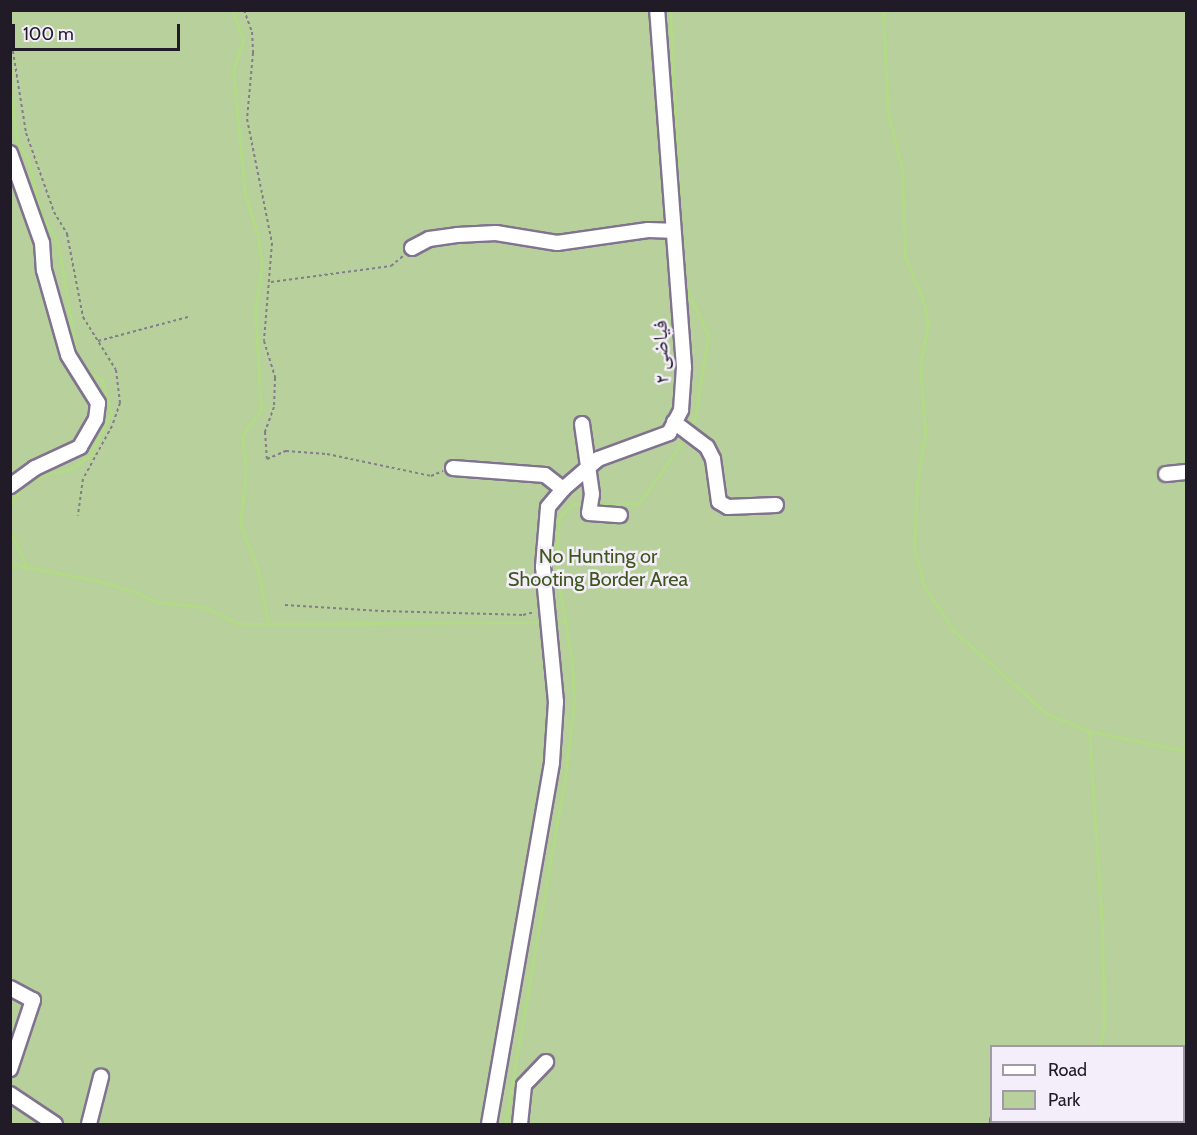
<!DOCTYPE html>
<html>
<head>
<meta charset="utf-8">
<style>
	body { margin:0 }
	#map { position:relative; width:1197px; height:1135px; overflow:hidden; background:#f4eefa; font-family:Cabin,"Noto Naskh Arabic",sans-serif }
	div>[style] { position:absolute }
	.green>* { inset:0; background:#b7d09c }
	.stream>* { height:3px; margin:-1.5px; padding:0 1.5px; transform-origin:1.5px; border-radius:1.5px; background:#b3da86 }
	.path>* { height:2px; margin-top:-1px; transform-origin:0; background:repeating-linear-gradient(90deg,#837d89 0 3px,transparent 0 6px) }
	.roads { filter:drop-shadow(2px 0 #81738f) drop-shadow(-2px 0 #81738f) drop-shadow(0 2px #81738f) drop-shadow(0 -2px #81738f) }
	.minor>* { height:14px; margin:-7px; padding:0 7px; transform-origin:7px; border-radius:7px; background:#fff }
	span { translate:-50% -50%; white-space:nowrap; text-align:center; line-height:1.15; -webkit-text-stroke:5px #f4eefa; paint-order:stroke }
	.street-label { font-size:20px; color:#211b27 }
	.park-label { font-size:20px; color:#3e561c }
	.frame { position:absolute; inset:0; border:12px solid #211b27; pointer-events:none }
	.legend { position:absolute; left:990px; top:1045px; width:195px; height:78px; box-sizing:border-box; background:#f4eefa; border:2px solid #a09aa6; margin:0; padding:8px 10px; list-style:none; font-size:18px; color:#211b27 }
	.legend li { display:flex; align-items:center; gap:12px; height:30px }
	.legend b { width:30px; border:2px solid #a09aa6 }
	.scale { position:absolute; left:12px; top:24px; width:168px; height:27px; box-sizing:border-box; border:3px solid #211b27; border-top:0; padding-left:8px; font-size:18px; line-height:21px; white-space:nowrap; color:#211b27; -webkit-text-stroke:4px #f4eefa; paint-order:stroke }
</style>
</head>
<body>
<div id="map">
	<div class="green">
		<div style="clip-path:polygon(evenodd,10px 11px,1186px 11px,1186px 1124px,11px 1124px,10px 11px,992px 1046px,1184px 1046px,1184px 1122px,992px 1122px,992px 1046px)"></div>
	</div>
	<div class="stream">
		<div style="left:233px;top:10px;width:32px;rotate:72deg"></div>
		<div style="left:243px;top:40px;width:32px;rotate:108deg"></div>
		<div style="left:233px;top:70px;width:125px;rotate:84.5deg"></div>
		<div style="left:245px;top:194px;width:44px;rotate:72.8deg"></div>
		<div style="left:258px;top:236px;width:28px;rotate:82deg"></div>
		<div style="left:262px;top:264px;width:47px;rotate:98.7deg"></div>
		<div style="left:255px;top:310px;width:99px;rotate:86.5deg"></div>
		<div style="left:261px;top:409px;width:33px;rotate:125deg"></div>
		<div style="left:242px;top:436px;width:35px;rotate:83deg"></div>
		<div style="left:246px;top:471px;width:53px;rotate:96.5deg"></div>
		<div style="left:240px;top:524px;width:49px;rotate:68.6deg"></div>
		<div style="left:258px;top:570px;width:54px;rotate:79.3deg"></div>
		<div style="left:670px;top:10px;width:243px;rotate:87.2deg"></div>
		<div style="left:883px;top:10px;width:104px;rotate:87.2deg"></div>
		<div style="left:888px;top:114px;width:57px;rotate:75.7deg"></div>
		<div style="left:902px;top:169px;width:88px;rotate:88deg"></div>
		<div style="left:905px;top:257px;width:47px;rotate:67.3deg"></div>
		<div style="left:923px;top:300px;width:25px;rotate:79deg"></div>
		<div style="left:928px;top:325px;width:40px;rotate:102deg"></div>
		<div style="left:920px;top:364px;width:68px;rotate:85.8deg"></div>
		<div style="left:925px;top:432px;width:52px;rotate:98.9deg"></div>
		<div style="left:917px;top:483px;width:65px;rotate:92.6deg"></div>
		<div style="left:914px;top:548px;width:39px;rotate:75deg"></div>
		<div style="left:924px;top:586px;width:53px;rotate:56.6deg"></div>
		<div style="left:953px;top:630px;width:126px;rotate:41.8deg"></div>
		<div style="left:1047px;top:714px;width:45px;rotate:22deg"></div>
		<div style="left:1089px;top:731px;width:99px;rotate:11.7deg"></div>
		<div style="left:10px;top:88px;width:54px;rotate:82.6deg"></div>
		<div style="left:17px;top:142px;width:20px;rotate:57deg"></div>
		<div style="left:28px;top:159px;width:57px;rotate:76.7deg"></div>
		<div style="left:41px;top:214px;width:34px;rotate:60deg"></div>
		<div style="left:58px;top:244px;width:115px;rotate:80.5deg"></div>
		<div style="left:683px;top:271px;width:25px;rotate:76deg"></div>
		<div style="left:689px;top:295px;width:44px;rotate:64.6deg"></div>
		<div style="left:708px;top:335px;width:84px;rotate:98.9deg"></div>
		<div style="left:695px;top:418px;width:11px;rotate:117deg"></div>
		<div style="left:595px;top:505px;width:44px;rotate:-2.6deg"></div>
		<div style="left:639px;top:503px;width:81px;rotate:-54.5deg"></div>
		<div style="left:10px;top:506px;width:25px;rotate:-58deg"></div>
		<div style="left:23px;top:485px;width:25px;rotate:-26deg"></div>
		<div style="left:46px;top:474px;width:25px;rotate:-11deg"></div>
		<div style="left:71px;top:469px;width:24px;rotate:-36deg"></div>
		<div style="left:90px;top:455px;width:47px;rotate:-63.4deg"></div>
		<div style="left:111px;top:413px;width:34px;rotate:-105deg"></div>
		<div style="left:102px;top:380px;width:22px;rotate:-146deg"></div>
		<div style="left:10px;top:531px;width:38px;rotate:65deg"></div>
		<div style="left:10px;top:564px;width:91px;rotate:10.8deg"></div>
		<div style="left:99px;top:581px;width:39px;rotate:17deg"></div>
		<div style="left:136px;top:592px;width:19px;rotate:28deg"></div>
		<div style="left:153px;top:601px;width:51px;rotate:6.7deg"></div>
		<div style="left:204px;top:607px;width:39px;rotate:26deg"></div>
		<div style="left:239px;top:624px;width:305px;rotate:-0.4deg"></div>
		<div style="left:553px;top:622px;width:14px"></div>
		<div style="left:1089px;top:731px;width:198px;rotate:86.2deg"></div>
		<div style="left:1102px;top:929px;width:96px;rotate:88.8deg"></div>
		<div style="left:1104px;top:1025px;width:21px;rotate:101deg"></div>
		<div style="left:505px;top:1124px;width:358px;rotate:-80.2deg"></div>
		<div style="left:566px;top:771px;width:69px;rotate:-83.4deg"></div>
		<div style="left:574px;top:702px;width:39px;rotate:-93deg"></div>
		<div style="left:572px;top:663px;width:100px;rotate:-99.2deg"></div>
		<div style="left:556px;top:564px;width:47px;rotate:-86.3deg"></div>
		<div style="left:559px;top:517px;width:20px;rotate:-41deg"></div>
		<div style="left:574px;top:504px;width:11px"></div>
		<div style="left:1091px;top:1124px;width:2px;rotate:-90deg"></div>
	</div>
	<div class="path">
		<div style="left:244px;top:10px;width:23px;rotate:70deg"></div>
		<div style="left:252px;top:32px;width:21px;rotate:87deg"></div>
		<div style="left:253px;top:53px;width:66px;rotate:95.2deg"></div>
		<div style="left:247px;top:119px;width:126px;rotate:78.6deg"></div>
		<div style="left:272px;top:243px;width:98px;rotate:94.7deg"></div>
		<div style="left:264px;top:341px;width:39px;rotate:73deg"></div>
		<div style="left:275px;top:378px;width:29px;rotate:92deg"></div>
		<div style="left:274px;top:407px;width:27px;rotate:110deg"></div>
		<div style="left:265px;top:432px;width:27px;rotate:86deg"></div>
		<div style="left:267px;top:459px;width:21px;rotate:-23deg"></div>
		<div style="left:286px;top:451px;width:41px;rotate:4.2deg"></div>
		<div style="left:327px;top:454px;width:106px;rotate:11.9deg"></div>
		<div style="left:431px;top:476px;width:13px;rotate:-23deg"></div>
		<div style="left:10px;top:33px;width:101px;rotate:80.9deg"></div>
		<div style="left:26px;top:133px;width:84px;rotate:70.5deg"></div>
		<div style="left:54px;top:212px;width:26px;rotate:59deg"></div>
		<div style="left:67px;top:234px;width:85px;rotate:79.1deg"></div>
		<div style="left:83px;top:317px;width:62px;rotate:58.1deg"></div>
		<div style="left:116px;top:370px;width:33px;rotate:83deg"></div>
		<div style="left:120px;top:403px;width:24px;rotate:109deg"></div>
		<div style="left:112px;top:426px;width:60px;rotate:118.7deg"></div>
		<div style="left:83px;top:479px;width:37px;rotate:98deg"></div>
		<div style="left:271px;top:282px;width:121px;rotate:-7.6deg"></div>
		<div style="left:391px;top:266px;width:16px;rotate:-40deg"></div>
		<div style="left:98px;top:341px;width:93px;rotate:-14.9deg"></div>
		<div style="left:285px;top:605px;width:96px;rotate:3.6deg"></div>
		<div style="left:381px;top:611px;width:142px;rotate:1.6deg"></div>
		<div style="left:523px;top:615px;width:11px;rotate:-15deg"></div>
	</div>
	<div class="roads">
		<div class="minor">
			<div style="left:10px;top:153px;width:96px;rotate:70.4deg"></div>
			<div style="left:42px;top:243px;width:27px;rotate:86deg"></div>
			<div style="left:44px;top:270px;width:88px;rotate:74.2deg"></div>
			<div style="left:68px;top:355px;width:57px;rotate:58deg"></div>
			<div style="left:98px;top:403px;width:16px;rotate:97deg"></div>
			<div style="left:96px;top:419px;width:32px;rotate:120deg"></div>
			<div style="left:80px;top:447px;width:50px;rotate:155deg"></div>
			<div style="left:35px;top:468px;width:31px;rotate:144deg"></div>
			<div style="left:412px;top:248px;width:19px;rotate:-28deg"></div>
			<div style="left:429px;top:239px;width:28px;rotate:-8deg"></div>
			<div style="left:457px;top:235px;width:39px;rotate:-3deg"></div>
			<div style="left:496px;top:233px;width:62px;rotate:9.3deg"></div>
			<div style="left:557px;top:243px;width:92px;rotate:-8.1deg"></div>
			<div style="left:648px;top:230px;width:23px;rotate:2deg"></div>
			<div style="left:674px;top:422px;width:41px;rotate:37.1deg"></div>
			<div style="left:707px;top:447px;width:13px;rotate:63deg"></div>
			<div style="left:713px;top:459px;width:43px;rotate:82.1deg"></div>
			<div style="left:719px;top:502px;width:10px;rotate:29deg"></div>
			<div style="left:728px;top:507px;width:48px;rotate:-2.4deg"></div>
			<div style="left:582px;top:424px;width:71px;rotate:81.9deg"></div>
			<div style="left:592px;top:494px;width:19px;rotate:99deg"></div>
			<div style="left:589px;top:513px;width:31px;rotate:4deg"></div>
			<div style="left:453px;top:468px;width:92px;rotate:4.4deg"></div>
			<div style="left:545px;top:475px;width:23px;rotate:38deg"></div>
			<div style="left:1166px;top:474px;width:20px;rotate:-6deg"></div>
			<div style="left:10px;top:988px;width:26px;rotate:28deg"></div>
			<div style="left:33px;top:1000px;width:73px;rotate:108.4deg"></div>
			<div style="left:10px;top:1094px;width:54px;rotate:33.7deg"></div>
			<div style="left:998px;top:1122px;width:2px;rotate:63deg"></div>
			<div style="left:1104px;top:1122px;width:2px;rotate:90deg"></div>
			<div style="left:89px;top:1124px;width:49px;rotate:-75.7deg"></div>
			<div style="left:489px;top:1124px;width:367px;rotate:-80.1deg"></div>
			<div style="left:552px;top:762px;width:60px;rotate:-86.2deg"></div>
			<div style="left:556px;top:702px;width:136px;rotate:-95.5deg"></div>
			<div style="left:543px;top:567px;width:60px;rotate:-85.2deg"></div>
			<div style="left:548px;top:507px;width:23px;rotate:-50deg"></div>
			<div style="left:563px;top:489px;width:46px;rotate:-40.6deg"></div>
			<div style="left:598px;top:459px;width:76px;rotate:-20.1deg"></div>
			<div style="left:669px;top:433px;width:26px;rotate:-62deg"></div>
			<div style="left:681px;top:410px;width:43px;rotate:-86deg"></div>
			<div style="left:684px;top:367px;width:358px;rotate:-94.3deg"></div>
			<div style="left:520px;top:1124px;width:39px;rotate:-84deg"></div>
			<div style="left:524px;top:1085px;width:32px;rotate:-46deg"></div>
		</div>
	</div>
	<div class="street-label">
		<span style="left:661px;top:352px;rotate:-92deg">فیاضی ۲</span>
	</div>
	<div class="park-label">
		<span style="left:598px;top:568px">No Hunting or<br>Shooting Border Area</span>
	</div>
	<div class="frame"></div>
	<ul class="legend">
	<li><b style="height:8px;background:#fff"></b>Road</li>
	<li><b style="height:16px;background:#b7d09c"></b>Park</li>
	</ul>
	<div class="scale">100 m</div>
</div>
</body>
</html>
